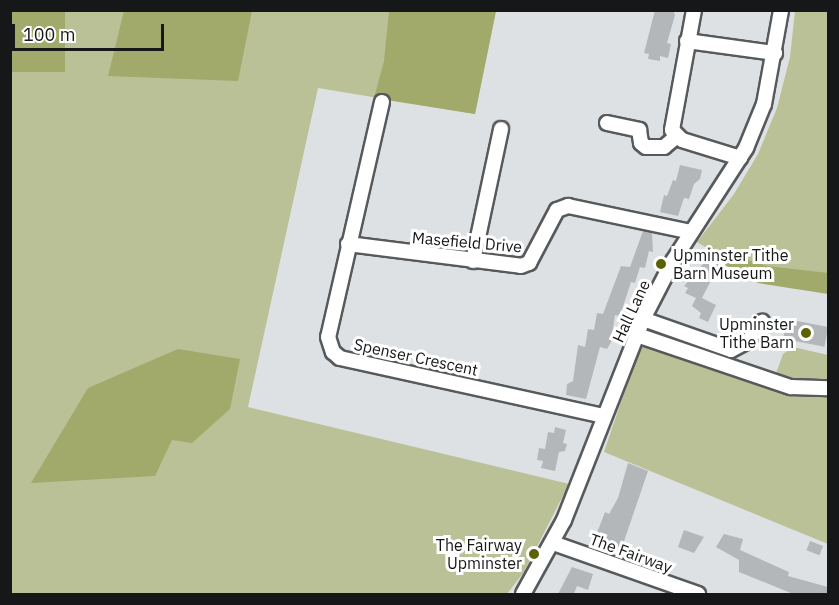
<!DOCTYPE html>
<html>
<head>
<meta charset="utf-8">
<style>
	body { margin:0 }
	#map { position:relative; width:839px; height:605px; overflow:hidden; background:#dee1e4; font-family:"IBM Plex Sans",sans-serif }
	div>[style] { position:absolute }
	.green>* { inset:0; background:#bac196 }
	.forest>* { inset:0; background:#a1aa6a; transform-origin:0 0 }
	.building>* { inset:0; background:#b4b7ba; transform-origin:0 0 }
	.roads { filter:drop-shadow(2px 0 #575a5c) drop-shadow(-2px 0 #575a5c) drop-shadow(0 2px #575a5c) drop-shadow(0 -2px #575a5c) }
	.minor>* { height:14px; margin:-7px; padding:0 7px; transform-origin:7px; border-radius:7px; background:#fff }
	.dots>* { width:16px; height:16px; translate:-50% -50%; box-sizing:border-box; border:3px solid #fff; border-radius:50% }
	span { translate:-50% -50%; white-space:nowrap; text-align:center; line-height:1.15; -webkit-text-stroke:6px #fff; paint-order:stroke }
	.street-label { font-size:16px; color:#161718 }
	.poi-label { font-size:16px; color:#161718 }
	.left { translate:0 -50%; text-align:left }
	.right { translate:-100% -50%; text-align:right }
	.frame { position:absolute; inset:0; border:12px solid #161718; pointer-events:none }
	.scale { position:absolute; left:12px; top:24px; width:152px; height:27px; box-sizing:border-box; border:3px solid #161718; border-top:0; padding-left:8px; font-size:18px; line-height:21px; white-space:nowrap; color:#161718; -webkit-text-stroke:4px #fff; paint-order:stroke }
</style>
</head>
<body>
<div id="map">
	<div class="green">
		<div style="clip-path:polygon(65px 11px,496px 11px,475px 114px,318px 88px,248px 407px,569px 484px,524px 572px,507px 594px,11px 594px,10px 72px,60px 72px)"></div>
		<div style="clip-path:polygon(795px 11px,828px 11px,828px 280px,749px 274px,697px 242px,734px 194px,758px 154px,777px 108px,790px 57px)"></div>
		<div style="clip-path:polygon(644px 334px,775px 376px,783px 354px,793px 347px,828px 355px,828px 544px,604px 452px)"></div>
	</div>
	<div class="forest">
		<div style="left:10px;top:11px;width:55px;height:61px"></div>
		<div style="clip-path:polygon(124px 11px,252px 11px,238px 81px,108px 76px)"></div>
		<div style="clip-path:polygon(389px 11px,496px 11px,475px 114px,374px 98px,384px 61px)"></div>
		<div style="clip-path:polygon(718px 251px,767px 266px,828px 273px,828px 294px,758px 283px,723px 264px)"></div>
		<div style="clip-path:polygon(178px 349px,240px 359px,230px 409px,192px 443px,172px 440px,155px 476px,31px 483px,88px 388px)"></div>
	</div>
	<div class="building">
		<div style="clip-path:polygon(655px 10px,673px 10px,675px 15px,667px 43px,671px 44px,668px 58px,660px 56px,660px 61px,648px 59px,649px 54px,644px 53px)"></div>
		<div style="clip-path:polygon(680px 165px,702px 170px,700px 179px,694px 184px,689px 199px,684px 198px,678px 216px,660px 212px,664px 195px,667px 196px,673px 180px,676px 181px)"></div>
		<div style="clip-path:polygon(643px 231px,652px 233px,653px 252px,649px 251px,645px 268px,640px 267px,635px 283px,631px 282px,620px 316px,615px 315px,611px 342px,607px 349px,600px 347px,586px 399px,566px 395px,567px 384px,573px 381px,578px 345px,585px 347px,588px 329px,594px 330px,597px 313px,603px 314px,621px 266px,630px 267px)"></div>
		<div style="clip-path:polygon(710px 256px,721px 261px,702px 298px,716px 305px,708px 322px,699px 318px,701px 313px,692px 306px,696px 298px,685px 293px,688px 288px,684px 286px)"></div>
		<div style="left:787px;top:319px;width:42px;height:20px;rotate:11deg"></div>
		<div style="clip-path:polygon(555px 427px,566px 430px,563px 443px,567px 444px,565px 451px,559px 452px,555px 471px,541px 468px,543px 461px,537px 460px,539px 448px,545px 449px,548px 432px,554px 433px)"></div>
		<div style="clip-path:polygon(628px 463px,648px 471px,620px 553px,595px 538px,605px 512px,609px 514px,618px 498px)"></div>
		<div style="clip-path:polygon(684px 530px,704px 537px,694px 553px,678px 547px)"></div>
		<div style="clip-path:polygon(724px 534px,743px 539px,740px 550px,789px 572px,788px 576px,828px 587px,828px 594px,793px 594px,739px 572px,739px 560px,716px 547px)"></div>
		<div style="left:810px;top:541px;width:14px;height:10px;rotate:21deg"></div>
		<div style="clip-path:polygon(572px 567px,593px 574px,588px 590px,577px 586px,574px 594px,558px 594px)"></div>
	</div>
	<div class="roads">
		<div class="minor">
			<div style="left:694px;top:10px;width:122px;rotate:100.4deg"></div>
			<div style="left:672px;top:130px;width:14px;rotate:45deg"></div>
			<div style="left:682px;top:140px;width:61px;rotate:17.2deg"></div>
			<div style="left:687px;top:41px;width:89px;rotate:7.8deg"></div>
			<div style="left:382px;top:102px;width:241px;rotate:102.9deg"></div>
			<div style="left:328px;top:337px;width:16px;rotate:72deg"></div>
			<div style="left:333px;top:352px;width:9px;rotate:41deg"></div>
			<div style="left:340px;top:358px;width:270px;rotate:12.4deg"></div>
			<div style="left:607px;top:123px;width:33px;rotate:12deg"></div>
			<div style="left:639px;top:130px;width:13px;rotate:81deg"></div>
			<div style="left:641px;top:143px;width:6px;rotate:39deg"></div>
			<div style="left:646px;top:147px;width:18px"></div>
			<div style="left:664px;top:147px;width:16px;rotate:-40deg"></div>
			<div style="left:348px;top:244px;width:174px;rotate:7.2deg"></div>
			<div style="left:521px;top:266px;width:9px;rotate:-21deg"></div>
			<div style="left:529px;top:263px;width:60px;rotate:-62.2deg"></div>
			<div style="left:557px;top:210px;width:12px;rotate:-20deg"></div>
			<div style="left:568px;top:206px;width:126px;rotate:11.9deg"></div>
			<div style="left:473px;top:261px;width:135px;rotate:-78deg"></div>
			<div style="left:643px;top:319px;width:93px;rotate:19.4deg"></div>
			<div style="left:731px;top:350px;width:19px;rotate:-28deg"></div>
			<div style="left:748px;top:341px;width:24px;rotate:-54deg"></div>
			<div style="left:637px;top:335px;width:163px;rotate:18.7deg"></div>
			<div style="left:791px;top:387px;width:37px;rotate:2deg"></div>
			<div style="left:553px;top:543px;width:154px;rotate:19.4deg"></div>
			<div style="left:523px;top:594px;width:85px;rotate:-61deg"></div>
			<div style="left:564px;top:520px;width:216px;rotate:-68.5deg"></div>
			<div style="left:643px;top:319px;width:65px;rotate:-62.7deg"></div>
			<div style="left:673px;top:261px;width:135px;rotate:-57.1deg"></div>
			<div style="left:746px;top:148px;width:48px;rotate:-67.8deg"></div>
			<div style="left:764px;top:104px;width:96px;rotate:-79.7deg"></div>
		</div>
	</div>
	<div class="dots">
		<div style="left:661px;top:264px;background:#5b6300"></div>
		<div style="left:806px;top:333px;background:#5b6300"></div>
		<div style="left:534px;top:554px;background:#5b6300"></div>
	</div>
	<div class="street-label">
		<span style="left:467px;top:242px;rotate:5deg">Masefield Drive</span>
		<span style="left:631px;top:311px;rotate:-65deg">Hall Lane</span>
		<span style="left:416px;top:357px;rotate:12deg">Spenser Crescent</span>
		<span style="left:631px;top:553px;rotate:20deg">The Fairway</span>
	</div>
	<div class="poi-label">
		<span class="left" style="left:673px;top:264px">Upminster Tithe<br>Barn Museum</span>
		<span class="right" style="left:794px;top:333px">Upminster<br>Tithe Barn</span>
		<span class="right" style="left:522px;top:554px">The Fairway<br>Upminster</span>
	</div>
	<div class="frame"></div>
	<div class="scale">100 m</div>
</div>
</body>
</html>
